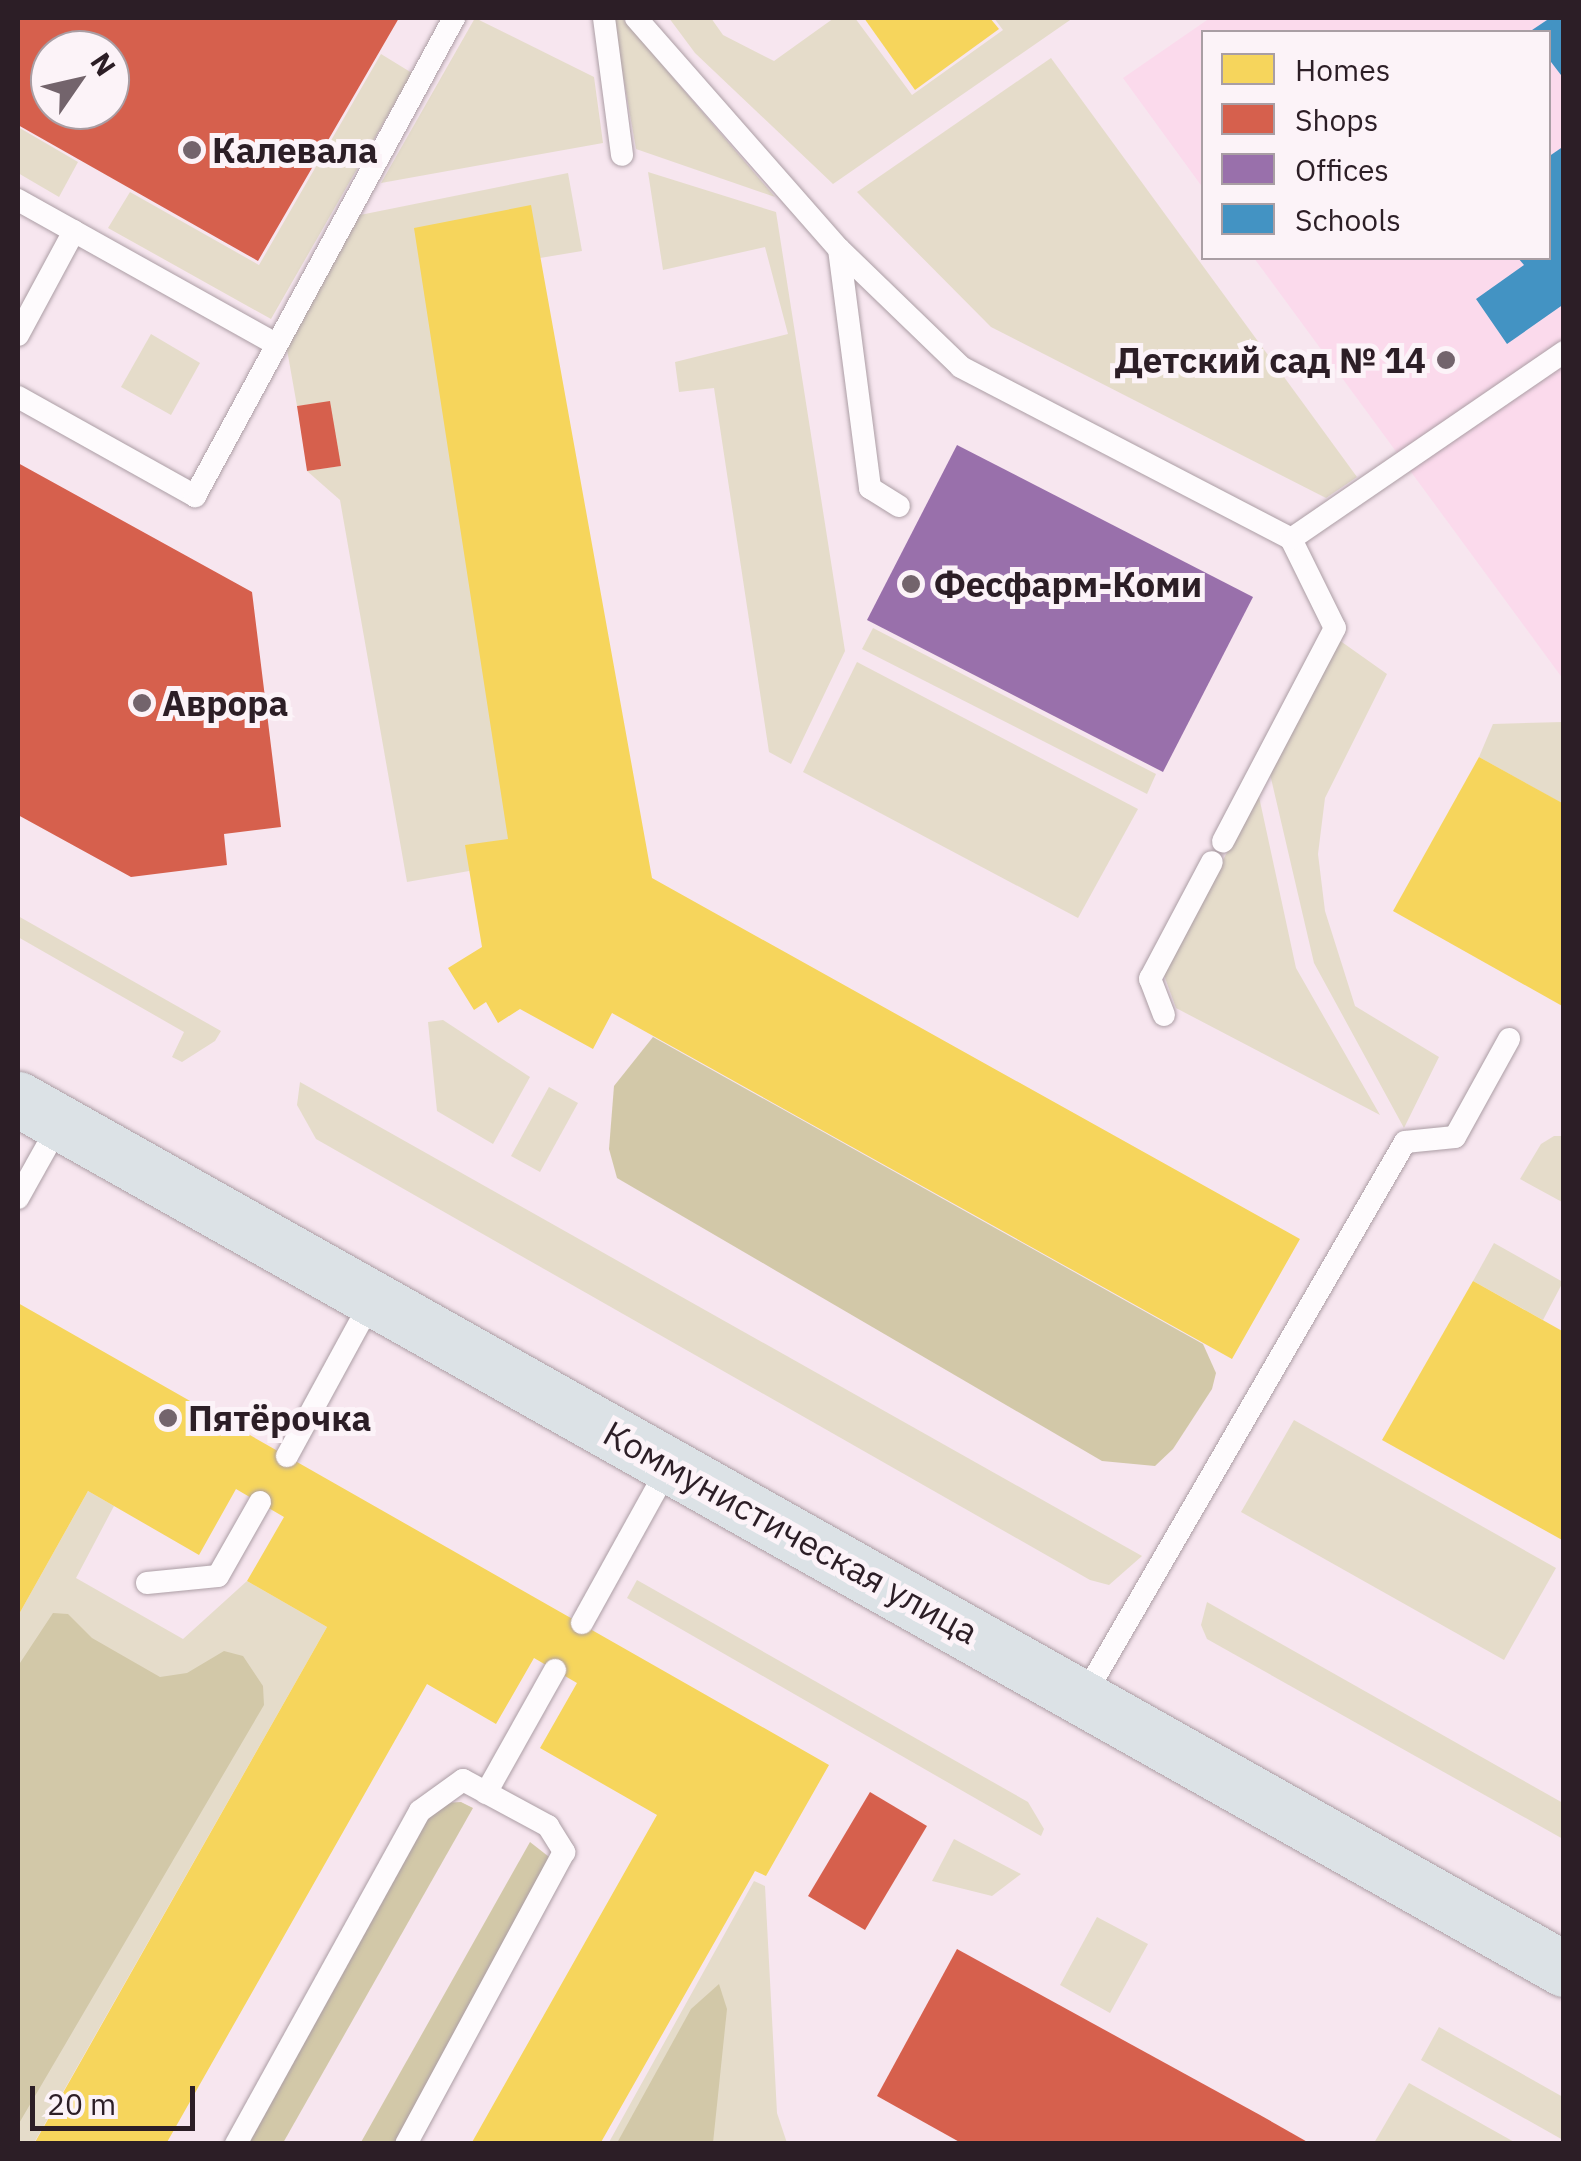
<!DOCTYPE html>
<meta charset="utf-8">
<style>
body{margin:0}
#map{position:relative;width:1581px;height:2161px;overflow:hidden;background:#f7e6ef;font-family:"IBM Plex Sans",sans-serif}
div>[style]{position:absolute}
.built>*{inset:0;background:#fbdaec}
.green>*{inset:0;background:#e5dcca}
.forest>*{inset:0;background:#d2c8a8}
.homes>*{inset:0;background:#f6d55c}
.shops>*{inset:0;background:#d6604d}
.offices>*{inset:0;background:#9970ab}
.schools>*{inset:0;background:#4393c3}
.roads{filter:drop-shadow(0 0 2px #ac9ea5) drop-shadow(0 0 2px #ac9ea5)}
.lane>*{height:22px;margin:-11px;padding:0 11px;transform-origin:11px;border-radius:11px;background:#fefbfd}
.primary>*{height:55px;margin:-27.5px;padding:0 27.5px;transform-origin:27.5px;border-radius:27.5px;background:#dce2e6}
.dots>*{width:28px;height:28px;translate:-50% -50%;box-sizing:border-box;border:5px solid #fcf3f8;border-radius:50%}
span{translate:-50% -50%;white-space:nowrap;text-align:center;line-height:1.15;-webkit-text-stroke:10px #fcf3f8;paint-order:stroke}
.poi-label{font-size:35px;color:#2c1e26;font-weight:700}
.left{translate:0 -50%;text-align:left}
.right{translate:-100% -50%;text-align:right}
.street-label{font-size:35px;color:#2c1e26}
.frame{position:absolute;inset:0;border:20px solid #2c1e26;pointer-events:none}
.legend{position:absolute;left:1201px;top:30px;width:350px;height:230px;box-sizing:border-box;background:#fcf3f8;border:2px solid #a99ea4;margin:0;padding:12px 18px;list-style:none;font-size:30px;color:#2c1e26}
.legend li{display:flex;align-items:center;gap:20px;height:50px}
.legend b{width:50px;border:2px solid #a99ea4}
.north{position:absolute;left:30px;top:30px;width:100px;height:100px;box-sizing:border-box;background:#fcf3f8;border:2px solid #a99ea4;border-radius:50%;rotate:56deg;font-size:28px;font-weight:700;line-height:40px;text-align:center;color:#2c1e26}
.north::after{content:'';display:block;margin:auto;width:35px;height:45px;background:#73646c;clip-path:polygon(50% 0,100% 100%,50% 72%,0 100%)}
.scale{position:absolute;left:30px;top:2086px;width:165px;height:45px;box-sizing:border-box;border:5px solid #2c1e26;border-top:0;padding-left:12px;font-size:30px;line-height:35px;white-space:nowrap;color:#2c1e26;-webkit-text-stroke:8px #fcf3f8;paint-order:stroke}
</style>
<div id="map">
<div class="built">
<i style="clip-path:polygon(1210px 18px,1563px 18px,1563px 679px,1254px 258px,1548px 258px,1548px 32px,1204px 32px,1203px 188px,1123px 78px)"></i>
</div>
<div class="green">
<i style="clip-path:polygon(475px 18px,594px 77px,603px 143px,381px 183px)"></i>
<i style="clip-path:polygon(613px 18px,622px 18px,775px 197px,636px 149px)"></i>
<i style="clip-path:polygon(669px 18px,711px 18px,723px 35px,774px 61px,834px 18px,855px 18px,912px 95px,1003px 30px,994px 18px,1073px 18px,833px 184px,695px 53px)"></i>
<i style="clip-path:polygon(381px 54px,412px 73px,271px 319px,108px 228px,130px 192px,259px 265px)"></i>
<i style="clip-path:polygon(1051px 58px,1357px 477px,1326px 498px,991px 327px,857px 192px)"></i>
<i style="clip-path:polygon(18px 127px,78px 162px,59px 197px,18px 173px)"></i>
<i style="clip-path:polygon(648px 172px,776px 212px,845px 651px,791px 764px,769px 752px,714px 388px,679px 392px,675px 362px,788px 334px,765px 247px,663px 270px)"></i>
<i style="clip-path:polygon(568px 173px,582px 251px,540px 258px,508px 839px,469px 871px,407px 882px,340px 500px,307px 471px,340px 466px,330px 402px,297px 406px,286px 344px,360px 215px)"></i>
<i style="clip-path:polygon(151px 334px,200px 363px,171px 415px,121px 387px)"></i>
<i style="clip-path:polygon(873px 628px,1156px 774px,1147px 794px,862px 649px)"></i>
<i style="clip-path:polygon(1339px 640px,1387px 674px,1325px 798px,1318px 854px,1325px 911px,1355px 1006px,1439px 1057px,1404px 1128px,1314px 963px,1270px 774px)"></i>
<i style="clip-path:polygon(857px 662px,1138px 809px,1078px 918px,803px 772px)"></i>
<i style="clip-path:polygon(1563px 722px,1563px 804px,1479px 757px,1493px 724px)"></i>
<i style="clip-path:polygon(1258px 792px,1296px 968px,1380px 1115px,1176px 1008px,1164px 975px)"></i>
<i style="clip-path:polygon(18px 916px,221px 1031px,215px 1041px,182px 1062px,172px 1057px,184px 1032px,18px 937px)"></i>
<i style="clip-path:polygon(443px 1020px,530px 1077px,493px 1144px,437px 1111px,428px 1022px)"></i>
<i style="clip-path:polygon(300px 1082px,1142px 1556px,1109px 1585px,1090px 1580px,316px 1139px,297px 1105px)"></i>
<i style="clip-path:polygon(549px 1087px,578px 1103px,540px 1172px,511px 1156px)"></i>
<i style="clip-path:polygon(1554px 1136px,1563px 1136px,1562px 1202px,1520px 1179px,1541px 1144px)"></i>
<i style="clip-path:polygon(1494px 1243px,1563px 1282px,1543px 1320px,1473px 1281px)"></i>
<i style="clip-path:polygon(1294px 1420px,1556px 1568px,1504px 1660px,1241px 1512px)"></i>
<i style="clip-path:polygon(88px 1491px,114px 1506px,76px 1578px,183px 1639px,247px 1581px,327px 1627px,34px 2143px,18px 2144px,18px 1616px)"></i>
<i style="clip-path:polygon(637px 1580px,1028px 1802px,1044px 1829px,1041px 1836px,627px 1598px)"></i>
<i style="clip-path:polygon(1207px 1602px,1563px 1803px,1563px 1839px,1207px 1639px,1201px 1625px)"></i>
<i style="clip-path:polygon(954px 1839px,1021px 1874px,992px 1896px,932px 1881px)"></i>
<i style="clip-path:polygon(754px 1881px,765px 1886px,777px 2113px,787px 2143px,608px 2144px)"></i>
<i style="clip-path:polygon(1097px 1917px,1148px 1944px,1110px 2013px,1060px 1985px)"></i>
<i style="clip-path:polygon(1439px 2027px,1563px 2097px,1563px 2140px,1421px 2060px)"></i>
<i style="clip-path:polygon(1409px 2083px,1516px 2143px,1374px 2143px)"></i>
</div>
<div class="forest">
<i style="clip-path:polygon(653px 1037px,1203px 1344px,1216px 1373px,1212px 1389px,1173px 1449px,1155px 1466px,1102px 1461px,617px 1178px,609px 1149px,614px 1086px)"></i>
<i style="clip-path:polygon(53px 1613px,68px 1614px,92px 1638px,160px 1677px,187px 1673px,224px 1651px,243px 1656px,263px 1686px,264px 1705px,18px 2125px,18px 1666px)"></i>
<i style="clip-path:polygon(461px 1802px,473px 1808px,283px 2143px,247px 2144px,427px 1818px,444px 1803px)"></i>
<i style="clip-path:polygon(530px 1842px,553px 1860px,396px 2143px,360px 2144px)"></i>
<i style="clip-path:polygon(719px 1984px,727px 2009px,713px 2143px,617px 2143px,691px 2009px)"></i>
</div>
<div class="homes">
<i style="clip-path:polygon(864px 18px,990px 18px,999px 29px,915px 90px)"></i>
<i style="clip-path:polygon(531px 205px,652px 878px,1300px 1239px,1232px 1359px,612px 1013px,593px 1049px,520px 1009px,498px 1023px,486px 1002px,474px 1010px,448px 968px,482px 947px,465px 845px,508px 839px,414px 228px)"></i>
<i style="clip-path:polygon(1479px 757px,1564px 804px,1564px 1007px,1393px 911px)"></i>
<i style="clip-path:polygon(1473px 1281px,1564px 1332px,1564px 1541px,1382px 1440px)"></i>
<i style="clip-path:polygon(18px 1303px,829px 1765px,766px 1876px,755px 1871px,600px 2144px,471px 2144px,657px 1815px,540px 1748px,577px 1683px,534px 1658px,496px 1724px,427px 1684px,166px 2144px,34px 2144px,327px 1627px,247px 1581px,284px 1517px,236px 1489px,199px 1555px,88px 1491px,18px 1616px)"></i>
</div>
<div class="shops">
<i style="clip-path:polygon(evenodd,18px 18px,399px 18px,258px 261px,18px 125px,18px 18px,50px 50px,110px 50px,110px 110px,50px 110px,50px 50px)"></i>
<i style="clip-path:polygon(330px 401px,341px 466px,307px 471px,297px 406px)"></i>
<i style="clip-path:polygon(18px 463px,252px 592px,281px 827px,224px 834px,227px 865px,131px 877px,18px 815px)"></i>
<i style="clip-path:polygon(870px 1792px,927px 1826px,865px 1930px,808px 1896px)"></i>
<i style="clip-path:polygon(957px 1949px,1260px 2115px,1311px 2144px,963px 2144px,877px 2096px)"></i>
</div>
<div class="offices">
<i style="clip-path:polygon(957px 445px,1253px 597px,1163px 772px,867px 620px)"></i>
</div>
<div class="schools">
<i style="clip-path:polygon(1550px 18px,1564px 18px,1564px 79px,1548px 58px,1548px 32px,1529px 32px)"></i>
<i style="clip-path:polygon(1564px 146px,1564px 304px,1507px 344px,1476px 299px,1524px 265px,1518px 258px,1548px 258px,1548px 157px)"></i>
</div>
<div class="roads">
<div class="lane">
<i style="left:604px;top:18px;width:138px;rotate:82.5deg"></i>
<i style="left:636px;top:18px;width:308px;rotate:48.7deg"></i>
<i style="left:839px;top:249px;width:170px;rotate:44deg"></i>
<i style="left:961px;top:367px;width:372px;rotate:27.5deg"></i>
<i style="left:1291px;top:539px;width:99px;rotate:63.7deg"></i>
<i style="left:1335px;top:628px;width:241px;rotate:117.7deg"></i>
<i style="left:18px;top:200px;width:295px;rotate:29.2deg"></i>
<i style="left:839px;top:249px;width:241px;rotate:82.6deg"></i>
<i style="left:870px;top:488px;width:34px;rotate:32deg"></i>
<i style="left:18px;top:335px;width:118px;rotate:-61.7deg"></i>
<i style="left:18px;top:397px;width:203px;rotate:29.2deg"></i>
<i style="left:195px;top:496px;width:544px;rotate:-61.55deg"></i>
<i style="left:1291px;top:539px;width:331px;rotate:-34.4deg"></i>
<i style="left:1164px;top:1015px;width:39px;rotate:-111deg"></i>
<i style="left:1150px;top:979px;width:132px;rotate:-62.1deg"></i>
<i style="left:18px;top:1198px;width:86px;rotate:-60.8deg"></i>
<i style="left:287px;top:1456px;width:180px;rotate:-61.4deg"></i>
<i style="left:147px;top:1583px;width:71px;rotate:-5.6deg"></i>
<i style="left:218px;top:1576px;width:85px;rotate:-60.4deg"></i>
<i style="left:582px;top:1623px;width:182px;rotate:-61deg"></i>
<i style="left:1084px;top:1696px;width:640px;rotate:-59.91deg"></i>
<i style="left:1405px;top:1142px;width:50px;rotate:-5.7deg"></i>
<i style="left:1455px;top:1137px;width:112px;rotate:-61.1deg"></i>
<i style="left:486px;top:1793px;width:141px;rotate:-60.7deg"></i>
<i style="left:236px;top:2144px;width:380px;rotate:-61.1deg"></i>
<i style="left:420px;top:1811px;width:53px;rotate:-35.8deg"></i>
<i style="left:463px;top:1780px;width:97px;rotate:28.4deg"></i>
<i style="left:548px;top:1826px;width:31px;rotate:58deg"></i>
<i style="left:564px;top:1852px;width:332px;rotate:118.4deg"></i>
</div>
<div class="primary">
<i style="left:18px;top:1099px;width:1774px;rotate:29.37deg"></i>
</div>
</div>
<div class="dots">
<i style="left:192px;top:150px;background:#73646c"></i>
<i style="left:1446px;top:360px;background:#73646c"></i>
<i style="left:911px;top:584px;background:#73646c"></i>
<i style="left:142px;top:703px;background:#73646c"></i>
<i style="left:168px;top:1418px;background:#73646c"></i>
</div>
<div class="poi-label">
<span class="left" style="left:212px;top:150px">Калевала</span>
<span class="right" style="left:1426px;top:360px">Детский сад № 14</span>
<span class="left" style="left:934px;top:584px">Фесфарм-Коми</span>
<span class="left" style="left:162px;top:703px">Аврора</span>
<span class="left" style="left:188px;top:1418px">Пятёрочка</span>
</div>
<div class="street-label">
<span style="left:791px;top:1532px;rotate:29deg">Коммунистическая улица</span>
</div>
<div class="frame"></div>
<ul class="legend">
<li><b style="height:28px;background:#f6d55c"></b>Homes</li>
<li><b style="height:28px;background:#d6604d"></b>Shops</li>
<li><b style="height:28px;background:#9970ab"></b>Offices</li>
<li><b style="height:28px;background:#4393c3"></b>Schools</li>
</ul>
<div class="north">N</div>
<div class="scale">20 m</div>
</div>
